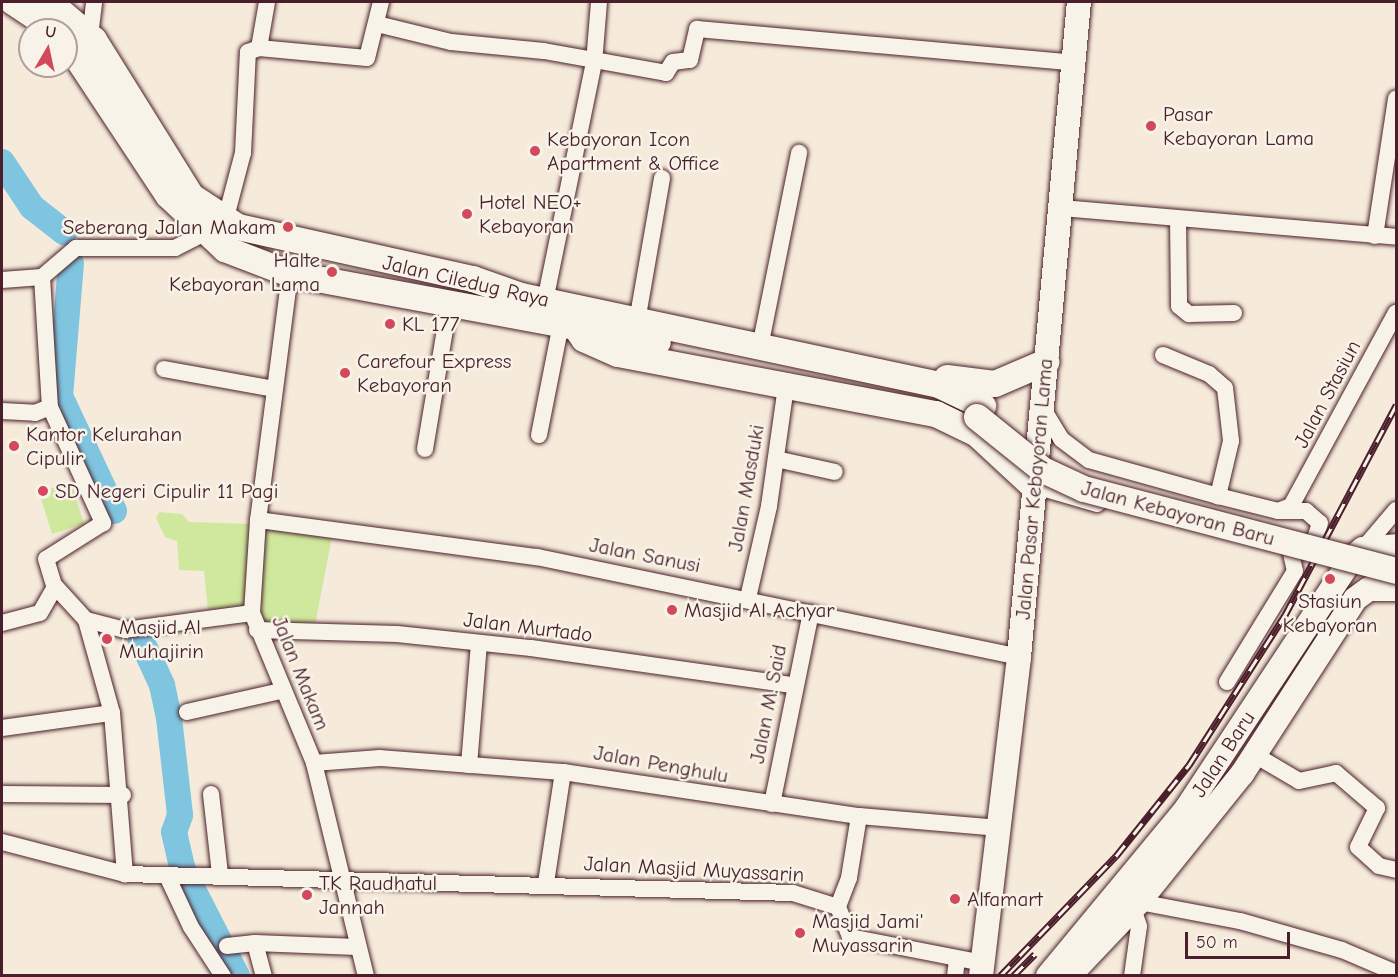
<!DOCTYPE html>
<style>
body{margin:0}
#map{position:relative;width:1398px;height:977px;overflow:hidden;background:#f6ebda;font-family:"Comic Neue",sans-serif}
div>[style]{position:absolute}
.green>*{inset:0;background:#cfe89d}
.river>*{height:26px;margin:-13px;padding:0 13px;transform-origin:13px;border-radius:13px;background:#7fc5e0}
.roads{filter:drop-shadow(0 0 2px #4a1f2b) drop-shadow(0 0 2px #4a1f2b)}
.street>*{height:16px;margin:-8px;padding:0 8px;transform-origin:8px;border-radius:8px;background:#f7f3e8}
.secondary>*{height:24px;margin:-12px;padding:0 12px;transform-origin:12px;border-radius:12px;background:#f7f3e8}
.primary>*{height:26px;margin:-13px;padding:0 13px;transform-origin:13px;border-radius:13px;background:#f7f3e8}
.rail>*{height:7px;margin-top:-3.5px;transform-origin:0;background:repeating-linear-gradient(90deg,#f7f3e8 0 14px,#4a1f2b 0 28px);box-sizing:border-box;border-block:2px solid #4a1f2b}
.bridges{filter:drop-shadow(0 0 2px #4a1f2b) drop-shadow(0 0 2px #4a1f2b)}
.primary-bridge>*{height:26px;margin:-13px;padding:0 13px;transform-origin:13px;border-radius:13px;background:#f7f3e8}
.dots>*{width:16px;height:16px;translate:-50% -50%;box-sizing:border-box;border:3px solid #f7f3e8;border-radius:50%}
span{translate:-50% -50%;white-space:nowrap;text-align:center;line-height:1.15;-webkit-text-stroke:5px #f7f3e8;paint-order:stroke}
.poi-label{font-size:21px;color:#4a1f2b}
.left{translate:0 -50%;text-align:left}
.right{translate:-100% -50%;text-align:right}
.street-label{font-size:21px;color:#4a1f2b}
.frame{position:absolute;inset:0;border:3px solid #4a1f2b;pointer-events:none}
.north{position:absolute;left:18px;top:18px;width:60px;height:60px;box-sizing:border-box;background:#f7f3e8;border:2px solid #b29e9c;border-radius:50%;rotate:9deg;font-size:16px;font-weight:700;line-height:24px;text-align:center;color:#4a1f2b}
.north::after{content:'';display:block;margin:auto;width:21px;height:27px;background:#d1495b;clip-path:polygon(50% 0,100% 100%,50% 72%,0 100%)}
.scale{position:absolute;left:1185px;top:932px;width:105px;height:27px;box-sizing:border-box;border:3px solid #4a1f2b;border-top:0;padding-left:8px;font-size:18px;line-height:21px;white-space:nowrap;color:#4a1f2b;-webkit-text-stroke:4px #f7f3e8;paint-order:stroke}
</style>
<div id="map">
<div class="green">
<i style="clip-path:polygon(71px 482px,84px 524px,52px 534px,39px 492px)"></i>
<i style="clip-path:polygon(159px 512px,182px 514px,189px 522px,252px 524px,246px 608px,208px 610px,204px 571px,179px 570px,177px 541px,165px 537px,156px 518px)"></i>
<i style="clip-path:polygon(264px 526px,332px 537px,315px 625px,263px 624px,258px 608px)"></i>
</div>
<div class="river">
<i style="left:2px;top:162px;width:54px;rotate:56.3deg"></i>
<i style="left:32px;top:207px;width:41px;rotate:38deg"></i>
<i style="left:71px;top:263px;width:133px;rotate:94.7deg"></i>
<i style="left:60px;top:396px;width:127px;rotate:64.8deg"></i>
<i style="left:138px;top:633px;width:57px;rotate:65.2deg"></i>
<i style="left:162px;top:685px;width:34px;rotate:78deg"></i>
<i style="left:169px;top:718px;width:98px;rotate:83.5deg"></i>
<i style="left:180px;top:815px;width:18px;rotate:109deg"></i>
<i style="left:174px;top:832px;width:37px;rotate:77deg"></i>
<i style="left:182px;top:868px;width:121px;rotate:63deg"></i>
</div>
<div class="roads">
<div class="street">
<i style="left:377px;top:24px;width:76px;rotate:13.7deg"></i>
<i style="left:451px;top:42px;width:93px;rotate:5.5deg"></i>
<i style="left:544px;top:51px;width:124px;rotate:10.2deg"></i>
<i style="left:666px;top:73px;width:13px;rotate:-58deg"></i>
<i style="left:673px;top:62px;width:17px;rotate:-7deg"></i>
<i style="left:690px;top:60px;width:32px;rotate:-77deg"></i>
<i style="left:697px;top:29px;width:381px;rotate:5.1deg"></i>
<i style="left:90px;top:36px;width:34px;rotate:-83deg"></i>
<i style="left:259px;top:48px;width:47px;rotate:-80.1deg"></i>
<i style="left:1061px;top:208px;width:336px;rotate:4.9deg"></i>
<i style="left:1178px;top:219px;width:87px;rotate:89.3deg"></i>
<i style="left:1179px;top:306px;width:13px;rotate:39deg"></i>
<i style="left:1189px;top:314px;width:45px;rotate:-1.3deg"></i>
<i style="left:225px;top:221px;width:70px;rotate:-75.2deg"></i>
<i style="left:243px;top:153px;width:101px;rotate:-87.2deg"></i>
<i style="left:248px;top:52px;width:12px;rotate:-20deg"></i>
<i style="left:259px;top:48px;width:108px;rotate:5.3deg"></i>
<i style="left:367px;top:58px;width:58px;rotate:-76deg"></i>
<i style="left:1375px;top:236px;width:139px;rotate:-81.3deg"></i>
<i style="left:290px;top:274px;width:248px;rotate:97.4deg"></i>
<i style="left:258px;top:520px;width:93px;rotate:93.7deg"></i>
<i style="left:252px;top:613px;width:162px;rotate:67.5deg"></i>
<i style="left:314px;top:763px;width:219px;rotate:76.3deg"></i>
<i style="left:42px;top:277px;width:130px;rotate:86.5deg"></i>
<i style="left:50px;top:407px;width:128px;rotate:65.4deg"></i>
<i style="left:103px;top:523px;width:67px;rotate:147.7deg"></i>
<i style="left:46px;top:559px;width:27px;rotate:73deg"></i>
<i style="left:54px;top:585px;width:47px;rotate:47.6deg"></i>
<i style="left:2px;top:280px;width:40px;rotate:-4.3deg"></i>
<i style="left:42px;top:277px;width:45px;rotate:-40.5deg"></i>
<i style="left:76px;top:248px;width:99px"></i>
<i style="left:175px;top:248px;width:33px;rotate:-27deg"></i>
<i style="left:545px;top:301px;width:243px;rotate:-78.4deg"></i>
<i style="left:594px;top:63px;width:61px;rotate:-85.3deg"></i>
<i style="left:639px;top:310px;width:134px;rotate:-80.1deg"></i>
<i style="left:762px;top:337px;width:188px;rotate:-78.6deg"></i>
<i style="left:1163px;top:355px;width:50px;rotate:22.4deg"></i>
<i style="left:1209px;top:374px;width:21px;rotate:41deg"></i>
<i style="left:1225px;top:388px;width:53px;rotate:83.5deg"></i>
<i style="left:1231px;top:441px;width:57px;rotate:103.3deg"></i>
<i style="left:1218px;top:496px;width:62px;rotate:14deg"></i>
<i style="left:1278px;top:511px;width:14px;rotate:-21deg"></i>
<i style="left:1291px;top:506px;width:220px;rotate:-61.5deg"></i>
<i style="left:164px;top:369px;width:112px;rotate:10.3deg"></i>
<i style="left:1042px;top:407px;width:37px;rotate:59deg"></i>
<i style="left:1061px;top:439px;width:35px;rotate:37deg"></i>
<i style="left:1089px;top:460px;width:134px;rotate:15.6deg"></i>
<i style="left:2px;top:411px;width:33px;rotate:3deg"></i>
<i style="left:35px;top:413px;width:16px;rotate:-22deg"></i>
<i style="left:539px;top:435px;width:113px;rotate:-78.8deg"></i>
<i style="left:425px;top:449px;width:151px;rotate:-80.5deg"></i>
<i style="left:776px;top:459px;width:60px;rotate:12.4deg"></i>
<i style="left:1032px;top:485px;width:68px;rotate:16.3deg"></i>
<i style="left:1280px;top:511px;width:26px"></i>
<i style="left:1306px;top:511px;width:18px;rotate:41deg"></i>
<i style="left:1320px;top:523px;width:22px;rotate:108deg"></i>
<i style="left:1313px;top:544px;width:13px;rotate:157deg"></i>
<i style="left:258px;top:520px;width:281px;rotate:7.6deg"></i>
<i style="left:537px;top:557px;width:492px;rotate:11.7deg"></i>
<i style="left:1363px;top:549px;width:51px;rotate:-49.8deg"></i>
<i style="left:748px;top:598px;width:94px;rotate:-77.1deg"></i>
<i style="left:769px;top:506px;width:121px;rotate:-81.9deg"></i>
<i style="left:252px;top:613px;width:128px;rotate:172.4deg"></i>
<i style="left:125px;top:630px;width:40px;rotate:-165.6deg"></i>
<i style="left:86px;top:620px;width:97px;rotate:74.4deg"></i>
<i style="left:112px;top:713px;width:162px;rotate:85.4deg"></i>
<i style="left:125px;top:874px;width:668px;rotate:1.63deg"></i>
<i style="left:793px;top:893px;width:47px;rotate:17.3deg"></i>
<i style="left:2px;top:623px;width:39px;rotate:-15deg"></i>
<i style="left:40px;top:613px;width:30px;rotate:-60deg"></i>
<i style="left:257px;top:630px;width:140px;rotate:1.6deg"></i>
<i style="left:397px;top:634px;width:135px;rotate:6deg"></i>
<i style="left:531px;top:648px;width:264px;rotate:8.1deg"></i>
<i style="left:1227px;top:682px;width:130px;rotate:-58.5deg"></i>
<i style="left:1295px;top:571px;width:17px;rotate:-103deg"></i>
<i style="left:187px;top:712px;width:96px;rotate:-12.6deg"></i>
<i style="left:2px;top:728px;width:111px;rotate:-7.8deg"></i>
<i style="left:1255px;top:755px;width:51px;rotate:30.6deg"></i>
<i style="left:1299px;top:781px;width:38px;rotate:-12deg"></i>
<i style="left:1336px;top:773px;width:54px;rotate:40.5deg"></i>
<i style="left:1377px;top:808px;width:43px;rotate:116deg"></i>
<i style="left:1358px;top:847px;width:28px;rotate:42deg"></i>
<i style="left:1379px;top:866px;width:17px;rotate:13deg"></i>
<i style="left:314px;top:763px;width:66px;rotate:-4.3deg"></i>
<i style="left:380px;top:758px;width:184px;rotate:4.4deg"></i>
<i style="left:563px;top:772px;width:299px;rotate:8.5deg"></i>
<i style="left:859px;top:816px;width:141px;rotate:4.9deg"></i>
<i style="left:469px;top:765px;width:121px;rotate:-85.3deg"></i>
<i style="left:2px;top:794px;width:121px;rotate:0.5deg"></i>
<i style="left:211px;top:794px;width:81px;rotate:83.6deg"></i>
<i style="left:772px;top:804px;width:195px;rotate:-78.5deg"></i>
<i style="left:859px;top:816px;width:63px;rotate:99.2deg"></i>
<i style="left:849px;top:878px;width:31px;rotate:111deg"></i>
<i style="left:838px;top:907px;width:32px;rotate:68deg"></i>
<i style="left:850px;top:937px;width:136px;rotate:11.1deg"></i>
<i style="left:2px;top:842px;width:127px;rotate:14.6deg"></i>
<i style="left:168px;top:878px;width:54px;rotate:64.9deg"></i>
<i style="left:191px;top:927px;width:59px;rotate:56.9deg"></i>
<i style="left:546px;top:883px;width:112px;rotate:-81.3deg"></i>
<i style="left:1139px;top:902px;width:103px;rotate:10.7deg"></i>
<i style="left:1240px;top:921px;width:106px;rotate:15.9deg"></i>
<i style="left:1342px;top:950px;width:59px;rotate:23.1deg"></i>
<i style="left:255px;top:943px;width:102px;rotate:2.2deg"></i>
<i style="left:255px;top:943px;width:34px;rotate:75deg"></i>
<i style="left:227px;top:946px;width:28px;rotate:-6deg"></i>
<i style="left:955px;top:976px;width:16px;rotate:-83deg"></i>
<i style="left:1132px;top:976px;width:50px;rotate:-82deg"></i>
<i style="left:1139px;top:926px;width:18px;rotate:-109deg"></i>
</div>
<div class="secondary">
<i style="left:981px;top:976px;width:321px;rotate:-83.2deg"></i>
<i style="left:1019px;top:657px;width:658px;rotate:-84.77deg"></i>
<i style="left:1048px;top:976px;width:217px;rotate:-50.4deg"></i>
<i style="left:1186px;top:809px;width:302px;rotate:-56.5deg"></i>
<i style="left:1353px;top:557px;width:13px;rotate:-39deg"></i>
<i style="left:1363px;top:549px;width:33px;rotate:-5deg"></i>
<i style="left:1069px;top:976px;width:102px;rotate:-46.6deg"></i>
<i style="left:1139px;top:902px;width:164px;rotate:-51.2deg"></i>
<i style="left:1242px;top:774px;width:208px;rotate:-57.1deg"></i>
<i style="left:1355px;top:599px;width:17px;rotate:-36deg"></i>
<i style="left:1369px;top:589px;width:27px"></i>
</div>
<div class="primary">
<i style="left:13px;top:2px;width:50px;rotate:33.7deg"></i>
<i style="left:49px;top:2px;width:59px;rotate:40.2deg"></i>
<i style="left:94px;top:40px;width:184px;rotate:58.1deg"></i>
<i style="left:191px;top:196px;width:56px;rotate:33.4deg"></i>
<i style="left:238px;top:227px;width:241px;rotate:12.5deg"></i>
<i style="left:473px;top:279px;width:51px;rotate:19.5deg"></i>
<i style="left:521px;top:296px;width:427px;rotate:12deg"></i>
<i style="left:939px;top:385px;width:49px;rotate:25.5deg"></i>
<i style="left:66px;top:41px;width:185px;rotate:56.5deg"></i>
<i style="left:168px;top:195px;width:79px;rotate:43.5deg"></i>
<i style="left:225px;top:249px;width:70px;rotate:21deg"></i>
<i style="left:290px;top:274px;width:374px;rotate:10.5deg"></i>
<i style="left:577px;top:329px;width:12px;rotate:55deg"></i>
<i style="left:584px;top:339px;width:37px;rotate:24deg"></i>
<i style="left:618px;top:354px;width:324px;rotate:10.7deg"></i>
<i style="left:936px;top:414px;width:46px;rotate:26deg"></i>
<i style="left:977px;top:434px;width:75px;rotate:42.8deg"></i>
<i style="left:947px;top:378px;width:48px;rotate:7.1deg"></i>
<i style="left:995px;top:384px;width:56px;rotate:-23.3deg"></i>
</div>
</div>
<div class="rail">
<i style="left:1000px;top:976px;width:167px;rotate:-46deg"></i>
<i style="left:1116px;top:856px;width:117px;rotate:-51.3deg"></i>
<i style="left:1189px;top:765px;width:178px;rotate:-57.4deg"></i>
<i style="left:1285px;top:615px;width:238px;rotate:-62.1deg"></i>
<i style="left:1013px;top:976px;width:31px;rotate:-45deg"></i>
</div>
<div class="bridges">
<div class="primary-bridge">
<i style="left:977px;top:417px;width:85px;rotate:38.8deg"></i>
<i style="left:1043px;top:470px;width:45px;rotate:24.9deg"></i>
<i style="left:1084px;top:489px;width:323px;rotate:14.7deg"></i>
</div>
</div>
<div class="dots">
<i style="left:1151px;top:126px;background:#d1495b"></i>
<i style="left:535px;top:151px;background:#d1495b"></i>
<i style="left:467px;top:214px;background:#d1495b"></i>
<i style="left:288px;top:227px;background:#d1495b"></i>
<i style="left:332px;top:272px;background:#d1495b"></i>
<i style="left:390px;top:324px;background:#d1495b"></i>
<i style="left:345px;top:373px;background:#d1495b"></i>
<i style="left:14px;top:446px;background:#d1495b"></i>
<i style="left:43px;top:491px;background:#d1495b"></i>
<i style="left:1330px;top:579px;background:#d1495b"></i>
<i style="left:672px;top:610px;background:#d1495b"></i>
<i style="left:107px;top:639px;background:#d1495b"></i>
<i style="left:307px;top:895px;background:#d1495b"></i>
<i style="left:955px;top:899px;background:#d1495b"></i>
<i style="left:800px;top:933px;background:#d1495b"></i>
</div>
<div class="poi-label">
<span class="left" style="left:1163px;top:126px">Pasar<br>Kebayoran Lama</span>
<span class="left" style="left:547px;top:151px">Kebayoran Icon<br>Apartment &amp; Office</span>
<span class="left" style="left:479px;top:214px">Hotel NEO+<br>Kebayoran</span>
<span class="right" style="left:276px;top:227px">Seberang Jalan Makam</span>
<span class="right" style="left:320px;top:272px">Halte<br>Kebayoran Lama</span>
<span class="left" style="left:402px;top:324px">KL 177</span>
<span class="left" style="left:357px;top:373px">Carefour Express<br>Kebayoran</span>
<span class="left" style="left:26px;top:446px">Kantor Kelurahan<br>Cipulir</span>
<span class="left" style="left:55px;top:491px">SD Negeri Cipulir 11 Pagi</span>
<span style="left:1330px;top:613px">Stasiun<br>Kebayoran</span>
<span class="left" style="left:684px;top:610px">Masjid Al Achyar</span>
<span class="left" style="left:119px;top:639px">Masjid Al<br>Muhajirin</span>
<span class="left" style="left:319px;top:895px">TK Raudhatul<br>Jannah</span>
<span class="left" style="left:967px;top:899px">Alfamart</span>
<span class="left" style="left:812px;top:933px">Masjid Jami'<br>Muyassarin</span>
</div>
<div class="street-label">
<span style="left:466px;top:281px;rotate:13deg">Jalan Ciledug Raya</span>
<span style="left:1327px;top:394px;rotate:-62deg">Jalan Stasiun</span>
<span style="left:746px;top:488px;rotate:-80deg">Jalan Masduki</span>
<span style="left:1034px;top:489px;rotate:-85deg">Jalan Pasar Kebayoran Lama</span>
<span style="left:1178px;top:513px;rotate:15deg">Jalan Kebayoran Baru</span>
<span style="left:645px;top:555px;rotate:11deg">Jalan Sanusi</span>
<span style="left:528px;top:627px;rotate:7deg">Jalan Murtado</span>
<span style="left:301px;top:673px;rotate:68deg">Jalan Makam</span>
<span style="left:768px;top:704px;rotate:-79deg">Jalan M. Said</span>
<span style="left:1223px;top:754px;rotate:-57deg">Jalan Baru</span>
<span style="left:661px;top:764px;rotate:10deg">Jalan Penghulu</span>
<span style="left:694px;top:869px;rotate:3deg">Jalan Masjid Muyassarin</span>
</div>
<div class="frame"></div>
<div class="north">U</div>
<div class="scale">50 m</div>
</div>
